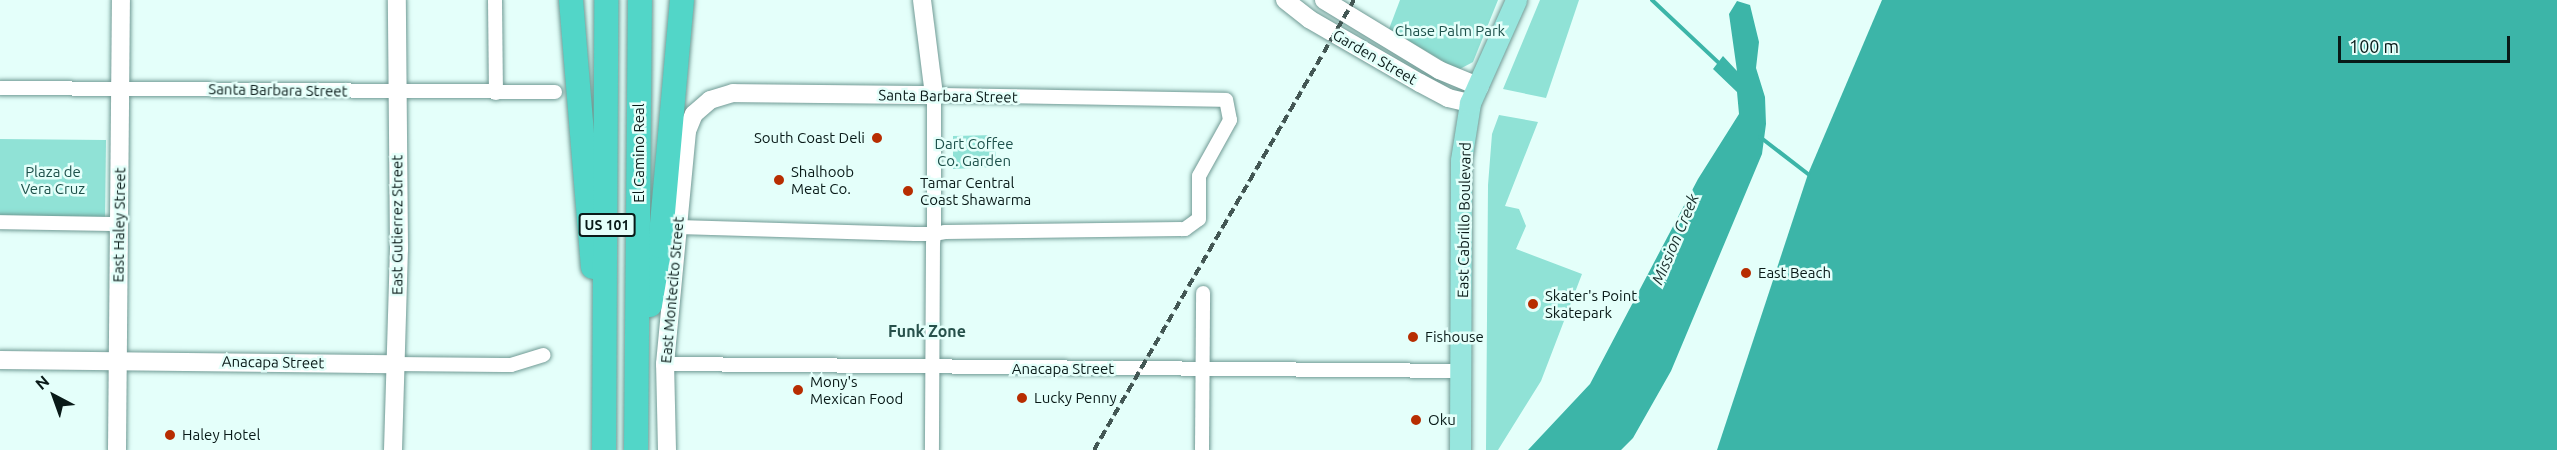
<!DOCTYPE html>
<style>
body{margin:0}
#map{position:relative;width:2557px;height:450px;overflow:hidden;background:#e4fffa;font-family:Ubuntu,sans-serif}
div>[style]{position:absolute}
.green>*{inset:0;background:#90e2d6}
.water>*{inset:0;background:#3cb5a8}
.stream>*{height:4px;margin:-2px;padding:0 2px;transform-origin:2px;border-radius:2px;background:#3cb5a8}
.roads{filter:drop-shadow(0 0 2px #709a94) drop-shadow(0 0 2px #709a94)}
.street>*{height:14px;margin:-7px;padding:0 7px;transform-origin:7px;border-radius:7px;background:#fff}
.secondary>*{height:18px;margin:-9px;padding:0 9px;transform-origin:9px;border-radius:9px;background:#fff}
.primary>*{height:21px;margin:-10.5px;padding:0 10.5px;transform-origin:10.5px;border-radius:10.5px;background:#97e6de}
.highway>*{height:24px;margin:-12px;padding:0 12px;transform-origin:12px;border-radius:12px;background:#52d6c8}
.rail>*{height:4px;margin-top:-2px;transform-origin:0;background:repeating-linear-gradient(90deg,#435754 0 9px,transparent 0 13.5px)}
.dots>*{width:16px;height:16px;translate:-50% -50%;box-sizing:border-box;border:3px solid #e4fffa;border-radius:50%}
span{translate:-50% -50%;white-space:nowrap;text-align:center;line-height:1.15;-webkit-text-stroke:5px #e4fffa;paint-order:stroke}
.shield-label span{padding:2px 4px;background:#e4fffa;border:2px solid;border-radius:4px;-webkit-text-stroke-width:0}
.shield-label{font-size:14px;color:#091a18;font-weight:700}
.park-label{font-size:15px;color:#1e514b}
.street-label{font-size:15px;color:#091a18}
.poi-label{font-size:15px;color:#091a18}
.right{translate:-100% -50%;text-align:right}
.left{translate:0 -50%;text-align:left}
.water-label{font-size:16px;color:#1a2f2c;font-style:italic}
.neighbourhood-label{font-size:16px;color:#27514b;font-weight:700}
.north{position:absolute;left:24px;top:366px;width:60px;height:60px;-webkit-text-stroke:4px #e4fffa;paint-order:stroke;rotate:319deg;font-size:16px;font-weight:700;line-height:24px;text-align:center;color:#091a18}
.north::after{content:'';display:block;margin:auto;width:21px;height:27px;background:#091a18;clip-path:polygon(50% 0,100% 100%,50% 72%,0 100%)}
.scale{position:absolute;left:2338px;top:36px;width:172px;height:27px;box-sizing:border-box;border:3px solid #091a18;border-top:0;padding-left:8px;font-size:18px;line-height:21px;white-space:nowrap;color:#091a18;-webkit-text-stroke:4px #e4fffa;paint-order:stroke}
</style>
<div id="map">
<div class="green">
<i style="clip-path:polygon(1400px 0,1498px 0,1473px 62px,1458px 70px,1389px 29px)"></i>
<i style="clip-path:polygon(1540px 0,1579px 0,1546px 98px,1503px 89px)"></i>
<i style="clip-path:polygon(1499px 115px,1538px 122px,1505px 206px,1519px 209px,1526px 226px,1516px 249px,1582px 274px,1541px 381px,1498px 450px,1486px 450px,1488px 185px,1492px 134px)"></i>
<i style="clip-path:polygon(995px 135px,996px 167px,953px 169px,953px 136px)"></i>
<i style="clip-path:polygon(0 139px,106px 140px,105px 220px,0 218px)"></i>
</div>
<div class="water">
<i style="clip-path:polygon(1882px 0,2557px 0,2557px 450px,1717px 450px,1808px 174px)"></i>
<i style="clip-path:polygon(1737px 1px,1750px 5px,1759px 42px,1756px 68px,1765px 97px,1766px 124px,1762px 154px,1671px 371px,1633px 438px,1621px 450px,1528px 450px,1590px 384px,1698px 179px,1739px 114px,1737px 92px,1713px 69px,1723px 56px,1737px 71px,1729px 14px)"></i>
</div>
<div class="stream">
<i style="left:1652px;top:0;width:95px;rotate:43.3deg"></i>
<i style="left:1760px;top:137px;width:61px;rotate:37.6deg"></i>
</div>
<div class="roads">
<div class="street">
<i style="left:495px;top:0;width:93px;rotate:89.4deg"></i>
<i style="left:0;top:88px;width:555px;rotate:0.41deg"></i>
<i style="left:0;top:222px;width:119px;rotate:1deg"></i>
<i style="left:678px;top:227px;width:237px;rotate:1.7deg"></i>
<i style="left:915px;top:234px;width:19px"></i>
<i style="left:934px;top:234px;width:11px;rotate:-10deg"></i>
<i style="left:945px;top:232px;width:240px;rotate:-0.7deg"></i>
<i style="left:1185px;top:229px;width:17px;rotate:-36deg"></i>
<i style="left:1199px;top:219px;width:43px;rotate:-90deg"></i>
<i style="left:1199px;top:176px;width:64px;rotate:-61deg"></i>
<i style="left:1230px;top:120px;width:20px;rotate:-101deg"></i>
<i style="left:1226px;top:100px;width:292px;rotate:-179deg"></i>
<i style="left:934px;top:95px;width:139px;rotate:90deg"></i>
<i style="left:934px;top:234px;width:10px;rotate:96deg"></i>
<i style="left:933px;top:244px;width:206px;rotate:90.3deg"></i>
<i style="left:394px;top:364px;width:117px;rotate:0.5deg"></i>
<i style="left:511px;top:365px;width:34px;rotate:-17deg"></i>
<i style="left:665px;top:364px;width:797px;rotate:0.5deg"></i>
<i style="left:1202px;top:450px;width:157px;rotate:-89.6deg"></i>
</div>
<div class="secondary">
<i style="left:1285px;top:0;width:31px;rotate:38deg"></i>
<i style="left:1309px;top:19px;width:128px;rotate:30deg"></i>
<i style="left:1420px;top:83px;width:32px;rotate:28deg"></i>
<i style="left:1448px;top:98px;width:23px;rotate:13deg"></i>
<i style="left:1324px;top:0;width:135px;rotate:31.3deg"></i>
<i style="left:1439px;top:70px;width:44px;rotate:22.5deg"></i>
<i style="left:0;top:360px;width:394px;rotate:0.6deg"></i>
<i style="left:117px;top:450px;width:450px;rotate:-89.5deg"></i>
<i style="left:393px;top:450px;width:201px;rotate:-88.3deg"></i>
<i style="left:399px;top:249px;width:249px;rotate:-90.5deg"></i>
<i style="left:667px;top:450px;width:86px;rotate:-91.3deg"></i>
<i style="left:665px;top:364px;width:234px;rotate:-84.6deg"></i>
<i style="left:687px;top:131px;width:18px;rotate:-68deg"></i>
<i style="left:694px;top:114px;width:21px;rotate:-41deg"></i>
<i style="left:710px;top:100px;width:24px;rotate:-17deg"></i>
<i style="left:733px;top:93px;width:201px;rotate:0.6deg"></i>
<i style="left:934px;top:95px;width:96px;rotate:-97.2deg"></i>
</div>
<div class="primary">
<i style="left:1460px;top:450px;width:290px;rotate:-89.8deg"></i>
<i style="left:1461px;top:160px;width:58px;rotate:-81deg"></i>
<i style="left:1470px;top:103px;width:113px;rotate:-65.9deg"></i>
</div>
<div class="highway">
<i style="left:571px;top:0;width:268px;rotate:85.3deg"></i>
<i style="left:650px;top:305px;width:60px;rotate:-80.4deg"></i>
<i style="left:660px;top:246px;width:247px;rotate:-84.9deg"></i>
<i style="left:604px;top:450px;width:450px;rotate:-89.7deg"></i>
<i style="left:636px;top:450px;width:450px;rotate:-89.5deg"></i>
</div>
</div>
<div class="rail">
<i style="left:1094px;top:450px;width:520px;rotate:-59.98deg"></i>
</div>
<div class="dots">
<i style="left:877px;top:138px;background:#b72d01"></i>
<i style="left:779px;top:180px;background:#b72d01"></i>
<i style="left:908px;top:191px;background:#b72d01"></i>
<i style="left:1746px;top:273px;background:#b72d01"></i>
<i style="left:1533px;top:304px;background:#b72d01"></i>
<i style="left:1413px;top:337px;background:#b72d01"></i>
<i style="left:798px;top:390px;background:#b72d01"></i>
<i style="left:1022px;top:398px;background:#b72d01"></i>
<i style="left:1416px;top:420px;background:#b72d01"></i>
<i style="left:170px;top:435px;background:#b72d01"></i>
</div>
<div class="shield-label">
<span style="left:607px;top:225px">US 101</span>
</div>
<div class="park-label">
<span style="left:1450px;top:31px">Chase Palm Park</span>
<span style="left:974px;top:152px">Dart Coffee<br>Co. Garden</span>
<span style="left:53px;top:180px">Plaza de<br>Vera Cruz</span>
</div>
<div class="street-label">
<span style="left:1375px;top:57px;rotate:30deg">Garden Street</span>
<span style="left:278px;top:90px;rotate:1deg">Santa Barbara Street</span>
<span style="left:948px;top:96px;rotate:1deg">Santa Barbara Street</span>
<span style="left:639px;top:153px;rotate:-90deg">El Camino Real</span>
<span style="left:1464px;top:220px;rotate:-89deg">East Cabrillo Boulevard</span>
<span style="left:119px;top:225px;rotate:-89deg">East Haley Street</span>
<span style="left:397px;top:225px;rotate:-90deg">East Gutierrez Street</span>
<span style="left:672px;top:290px;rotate:-85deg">East Montecito Street</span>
<span style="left:273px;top:362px;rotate:1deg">Anacapa Street</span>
<span style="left:1063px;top:369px">Anacapa Street</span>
</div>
<div class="poi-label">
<span class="right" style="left:865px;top:138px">South Coast Deli</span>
<span class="left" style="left:791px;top:180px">Shalhoob<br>Meat Co.</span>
<span class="left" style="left:920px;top:191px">Tamar Central<br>Coast Shawarma</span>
<span class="left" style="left:1758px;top:273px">East Beach</span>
<span class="left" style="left:1545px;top:304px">Skater's Point<br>Skatepark</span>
<span class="left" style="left:1425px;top:337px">Fishouse</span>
<span class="left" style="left:810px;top:390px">Mony's<br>Mexican Food</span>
<span class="left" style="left:1034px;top:398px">Lucky Penny</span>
<span class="left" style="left:1428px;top:420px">Oku</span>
<span class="left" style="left:182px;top:435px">Haley Hotel</span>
</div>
<div class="water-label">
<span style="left:1675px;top:239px;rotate:-67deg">Mission Creek</span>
</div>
<div class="neighbourhood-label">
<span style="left:927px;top:331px">Funk Zone</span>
</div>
<div class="north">N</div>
<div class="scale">100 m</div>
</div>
